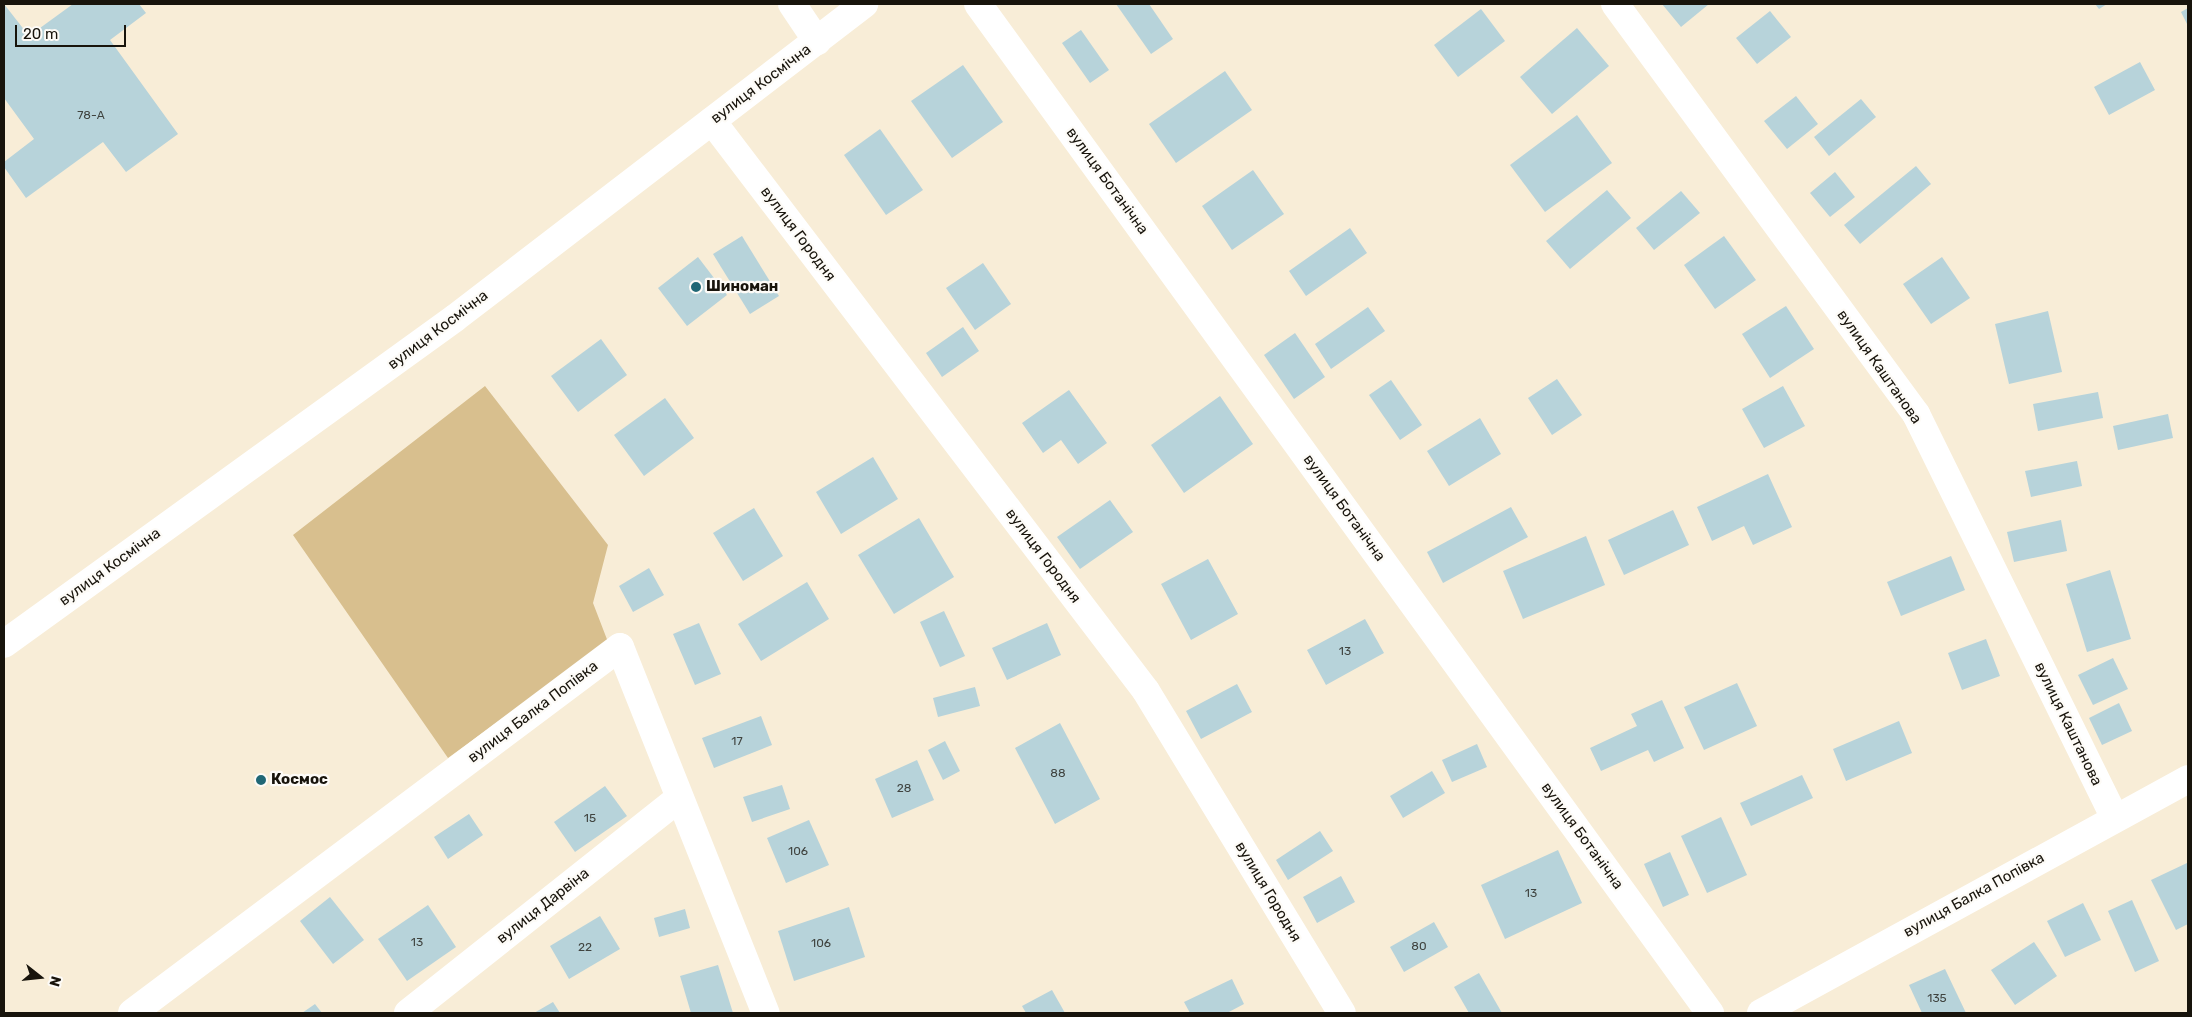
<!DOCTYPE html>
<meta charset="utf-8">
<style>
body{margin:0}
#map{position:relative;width:2192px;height:1017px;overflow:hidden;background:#f8edd7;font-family:Rubik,sans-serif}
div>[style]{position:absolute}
.green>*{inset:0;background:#d8bf8e}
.building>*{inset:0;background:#b7d3da}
.street>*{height:28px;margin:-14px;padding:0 14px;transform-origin:14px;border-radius:14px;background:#fff}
.primary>*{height:28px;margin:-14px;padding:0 14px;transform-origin:14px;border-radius:14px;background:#fff}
.dots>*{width:14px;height:14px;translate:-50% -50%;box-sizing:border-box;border:2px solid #fdfbf7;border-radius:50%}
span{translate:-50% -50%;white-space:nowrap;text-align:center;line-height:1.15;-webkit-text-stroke:4.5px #fdfbf7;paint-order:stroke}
.number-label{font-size:12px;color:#404440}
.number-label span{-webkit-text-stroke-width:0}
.street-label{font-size:15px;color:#18140c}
.poi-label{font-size:15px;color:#18140c;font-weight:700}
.left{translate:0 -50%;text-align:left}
.frame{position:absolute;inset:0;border:5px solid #18140c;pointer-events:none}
.north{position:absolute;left:15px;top:952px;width:50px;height:50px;-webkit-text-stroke:4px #fdfbf7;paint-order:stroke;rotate:106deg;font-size:14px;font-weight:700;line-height:20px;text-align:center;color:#18140c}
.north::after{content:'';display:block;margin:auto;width:18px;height:22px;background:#18140c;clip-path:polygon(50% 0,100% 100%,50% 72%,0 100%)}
.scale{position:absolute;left:15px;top:25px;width:111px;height:22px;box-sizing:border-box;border:2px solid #18140c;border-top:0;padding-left:6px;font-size:15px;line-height:18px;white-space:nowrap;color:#18140c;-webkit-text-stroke:4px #fdfbf7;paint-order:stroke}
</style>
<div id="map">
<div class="green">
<i style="clip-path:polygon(485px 386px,608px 545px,593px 603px,608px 642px,448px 758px,293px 535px)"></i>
</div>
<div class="building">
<i style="clip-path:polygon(4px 4px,29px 36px,73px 4px,139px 4px,146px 13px,110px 40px,178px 134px,126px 172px,103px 142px,26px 198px,4px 167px,4px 162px,34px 139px,4px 98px)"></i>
<i style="clip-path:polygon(1116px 4px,1149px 4px,1173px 39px,1151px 54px)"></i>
<i style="clip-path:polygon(1662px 4px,1709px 4px,1681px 27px)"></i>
<i style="clip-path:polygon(2095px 4px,2107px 4px,2099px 9px)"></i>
<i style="clip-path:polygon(2188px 8px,2188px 26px,2181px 12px)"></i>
<i style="clip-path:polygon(1481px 9px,1505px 41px,1458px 77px,1434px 45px)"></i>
<i style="clip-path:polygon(1770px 11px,1791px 37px,1757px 64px,1736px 38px)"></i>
<i style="clip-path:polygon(1577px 28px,1609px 66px,1552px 114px,1520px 77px)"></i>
<i style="clip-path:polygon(1081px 30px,1109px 70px,1090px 83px,1062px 43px)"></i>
<i style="clip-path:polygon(2140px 62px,2155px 90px,2109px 115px,2094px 87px)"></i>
<i style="clip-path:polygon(963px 65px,1003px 122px,952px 158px,911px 101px)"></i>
<i style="clip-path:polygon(1225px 71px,1252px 110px,1176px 163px,1149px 124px)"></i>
<i style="clip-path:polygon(1796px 96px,1818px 124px,1787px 149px,1764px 121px)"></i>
<i style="clip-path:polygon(1861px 99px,1876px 117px,1829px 156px,1814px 137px)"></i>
<i style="clip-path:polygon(1577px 115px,1612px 163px,1545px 212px,1510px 165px)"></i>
<i style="clip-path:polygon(880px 129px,923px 190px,886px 215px,844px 155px)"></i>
<i style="clip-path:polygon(1916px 166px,1931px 184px,1860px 244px,1844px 225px)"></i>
<i style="clip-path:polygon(1253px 170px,1284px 214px,1232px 250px,1202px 206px)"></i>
<i style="clip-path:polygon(1835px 172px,1855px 197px,1830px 217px,1810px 193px)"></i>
<i style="clip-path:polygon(1607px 190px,1631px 218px,1570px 269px,1546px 241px)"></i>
<i style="clip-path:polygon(1681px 191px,1700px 213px,1654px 250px,1636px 228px)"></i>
<i style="clip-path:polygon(1350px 228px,1367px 253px,1306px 296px,1289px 271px)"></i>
<i style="clip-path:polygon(742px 236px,779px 296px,750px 314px,713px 254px)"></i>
<i style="clip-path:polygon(1724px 236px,1756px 280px,1715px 309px,1684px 265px)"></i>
<i style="clip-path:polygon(698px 257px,727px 295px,687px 326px,658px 288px)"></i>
<i style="clip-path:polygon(1942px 257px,1970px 298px,1931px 324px,1903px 284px)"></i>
<i style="clip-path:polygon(983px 263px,1011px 304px,975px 330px,946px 288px)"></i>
<i style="clip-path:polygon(1786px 306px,1814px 349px,1770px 378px,1742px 334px)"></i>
<i style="clip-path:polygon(1368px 307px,1385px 331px,1331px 369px,1315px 344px)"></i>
<i style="clip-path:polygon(2048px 311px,2062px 372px,2009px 384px,1995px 324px)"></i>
<i style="clip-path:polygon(963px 327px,979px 351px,942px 377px,926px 353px)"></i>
<i style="clip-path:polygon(1295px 333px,1325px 377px,1294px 399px,1264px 355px)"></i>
<i style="clip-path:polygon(601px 339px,627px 375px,578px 412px,551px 376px)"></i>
<i style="clip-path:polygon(1557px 379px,1582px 415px,1552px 435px,1528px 398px)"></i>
<i style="clip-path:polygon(1391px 380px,1422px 425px,1400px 440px,1369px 395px)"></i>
<i style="clip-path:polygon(1783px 386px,1805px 426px,1764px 448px,1742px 409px)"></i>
<i style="clip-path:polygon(1069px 390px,1107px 443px,1078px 464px,1061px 440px,1043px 453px,1022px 423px)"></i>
<i style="clip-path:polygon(2098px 392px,2103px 418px,2038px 431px,2033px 404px)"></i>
<i style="clip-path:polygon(1220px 396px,1253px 444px,1184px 493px,1151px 445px)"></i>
<i style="clip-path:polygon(665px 398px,694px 438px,644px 476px,614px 435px)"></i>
<i style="clip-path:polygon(2168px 414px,2173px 438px,2118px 450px,2113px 426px)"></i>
<i style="clip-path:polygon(1480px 418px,1501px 454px,1449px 486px,1427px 451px)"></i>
<i style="clip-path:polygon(873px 457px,898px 499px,841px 534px,816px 492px)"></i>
<i style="clip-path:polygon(2077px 461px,2082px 486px,2031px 497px,2025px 471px)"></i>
<i style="clip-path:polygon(1768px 474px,1792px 527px,1753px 545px,1744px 526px,1712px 541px,1697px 507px)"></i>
<i style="clip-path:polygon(1110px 500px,1133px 532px,1080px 569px,1057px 537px)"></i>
<i style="clip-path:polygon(1511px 507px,1528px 537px,1443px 583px,1427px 552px)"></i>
<i style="clip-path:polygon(754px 508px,783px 556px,743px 581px,713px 533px)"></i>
<i style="clip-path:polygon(1673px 510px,1689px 545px,1624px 575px,1608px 540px)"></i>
<i style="clip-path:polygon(919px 518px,954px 577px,894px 614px,858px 555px)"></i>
<i style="clip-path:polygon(2061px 520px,2067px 551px,2014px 562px,2007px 532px)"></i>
<i style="clip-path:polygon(1586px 536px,1605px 585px,1523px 619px,1503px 571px)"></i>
<i style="clip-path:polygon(1951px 556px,1965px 590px,1901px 616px,1887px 582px)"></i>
<i style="clip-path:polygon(1208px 559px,1238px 614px,1191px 640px,1161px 584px)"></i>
<i style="clip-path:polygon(649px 568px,664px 595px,633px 612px,619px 586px)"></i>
<i style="clip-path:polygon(2110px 570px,2131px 639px,2087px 652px,2066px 584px)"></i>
<i style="clip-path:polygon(807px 582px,829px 619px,761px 661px,738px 624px)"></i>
<i style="clip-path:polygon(944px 611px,965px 656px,940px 667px,920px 622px)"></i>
<i style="clip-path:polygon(1365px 619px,1384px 653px,1326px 685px,1307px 650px)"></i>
<i style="clip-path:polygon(699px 623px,721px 674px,695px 685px,673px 634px)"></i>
<i style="clip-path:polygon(1047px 623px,1061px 655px,1007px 680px,992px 648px)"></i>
<i style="clip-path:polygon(1986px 639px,2000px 676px,1962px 690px,1948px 653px)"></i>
<i style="clip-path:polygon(2113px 658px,2128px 689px,2093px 705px,2078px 675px)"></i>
<i style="clip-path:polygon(1737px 683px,1757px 726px,1704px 750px,1684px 707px)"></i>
<i style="clip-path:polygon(1237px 684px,1252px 712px,1201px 739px,1186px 711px)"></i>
<i style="clip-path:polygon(975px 687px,980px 706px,938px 717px,933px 698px)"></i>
<i style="clip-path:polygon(1662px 700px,1684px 748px,1654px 762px,1648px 750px,1601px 771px,1590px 748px,1637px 726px,1631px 714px)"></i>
<i style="clip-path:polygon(2119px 703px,2132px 731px,2102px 745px,2089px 718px)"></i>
<i style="clip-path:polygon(761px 716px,772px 745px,714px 768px,702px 738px)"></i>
<i style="clip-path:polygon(1899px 721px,1912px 753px,1846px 781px,1833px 749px)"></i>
<i style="clip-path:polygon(1060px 723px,1100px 799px,1055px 824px,1015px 748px)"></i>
<i style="clip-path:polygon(945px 741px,960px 771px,943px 780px,928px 750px)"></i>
<i style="clip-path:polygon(1477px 744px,1487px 767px,1452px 782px,1442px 760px)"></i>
<i style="clip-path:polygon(917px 760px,934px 800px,892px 818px,875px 779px)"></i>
<i style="clip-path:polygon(1432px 771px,1445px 793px,1403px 818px,1390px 796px)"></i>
<i style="clip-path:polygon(1802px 775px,1813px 798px,1751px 826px,1740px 803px)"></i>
<i style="clip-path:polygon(782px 785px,790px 809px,752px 822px,743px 797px)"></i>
<i style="clip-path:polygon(605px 786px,627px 816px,575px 852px,554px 822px)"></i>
<i style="clip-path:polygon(469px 814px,483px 835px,448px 859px,434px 837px)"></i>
<i style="clip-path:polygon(1721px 817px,1747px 875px,1707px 893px,1681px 836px)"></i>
<i style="clip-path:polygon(809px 820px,829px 865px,786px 883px,767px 838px)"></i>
<i style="clip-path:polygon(1320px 831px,1333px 851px,1288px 880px,1276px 860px)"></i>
<i style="clip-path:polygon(1558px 850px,1582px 903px,1505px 939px,1481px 885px)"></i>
<i style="clip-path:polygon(1670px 852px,1689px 895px,1663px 907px,1644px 864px)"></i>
<i style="clip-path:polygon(2187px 863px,2188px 924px,2176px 930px,2151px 880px)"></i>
<i style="clip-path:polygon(1341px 876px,1355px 902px,1317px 923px,1303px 897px)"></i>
<i style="clip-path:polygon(330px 897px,364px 940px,333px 964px,300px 921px)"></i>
<i style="clip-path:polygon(2132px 900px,2159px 961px,2135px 972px,2108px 911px)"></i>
<i style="clip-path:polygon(2083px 903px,2101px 940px,2065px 957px,2047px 921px)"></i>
<i style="clip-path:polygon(428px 905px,456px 947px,407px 981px,378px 939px)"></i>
<i style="clip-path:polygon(849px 907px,865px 957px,794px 981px,778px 931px)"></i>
<i style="clip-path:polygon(685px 909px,690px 928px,659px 937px,654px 918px)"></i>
<i style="clip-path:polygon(600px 916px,620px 949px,569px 979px,550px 946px)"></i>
<i style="clip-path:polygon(1434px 922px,1448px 947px,1404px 972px,1390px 947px)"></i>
<i style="clip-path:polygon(2034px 942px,2057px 976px,2015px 1005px,1991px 970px)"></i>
<i style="clip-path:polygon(718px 965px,733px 1013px,691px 1013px,680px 976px)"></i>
<i style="clip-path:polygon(1945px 969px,1966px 1013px,1922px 1013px,1909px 985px)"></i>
<i style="clip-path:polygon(1479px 973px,1502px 1013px,1469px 1013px,1454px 987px)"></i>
<i style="clip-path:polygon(1232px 979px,1244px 1004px,1227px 1013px,1190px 1013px,1184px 1002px)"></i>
<i style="clip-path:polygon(1052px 990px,1065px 1013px,1026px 1013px,1022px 1006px)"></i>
<i style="clip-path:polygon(553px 1002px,560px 1013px,534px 1013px)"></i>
<i style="clip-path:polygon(315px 1004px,322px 1013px,302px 1013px)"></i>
</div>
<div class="street">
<i style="left:792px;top:4px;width:45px;rotate:56deg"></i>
<i style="left:978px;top:4px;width:1247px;rotate:54.04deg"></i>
<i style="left:1615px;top:4px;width:509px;rotate:53.72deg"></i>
<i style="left:1916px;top:414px;width:450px;rotate:63.8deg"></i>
<i style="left:712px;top:121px;width:716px;rotate:52.71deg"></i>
<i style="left:1146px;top:691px;width:377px;rotate:58.7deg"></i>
<i style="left:132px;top:1013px;width:610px;rotate:-36.87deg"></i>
<i style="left:620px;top:647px;width:394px;rotate:68.3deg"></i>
<i style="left:408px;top:1013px;width:345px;rotate:-38.4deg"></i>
<i style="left:1761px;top:1013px;width:487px;rotate:-28.7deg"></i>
</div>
<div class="primary">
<i style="left:4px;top:644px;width:556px;rotate:-35.86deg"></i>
<i style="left:455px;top:318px;width:516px;rotate:-37.51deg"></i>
</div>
<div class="dots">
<i style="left:696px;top:287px;background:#206775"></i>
<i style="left:261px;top:780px;background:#206775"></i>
</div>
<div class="number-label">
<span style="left:91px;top:116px">78-А</span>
<span style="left:1345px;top:652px">13</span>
<span style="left:737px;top:742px">17</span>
<span style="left:1058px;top:774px">88</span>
<span style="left:904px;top:789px">28</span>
<span style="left:590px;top:819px">15</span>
<span style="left:798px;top:852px">106</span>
<span style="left:1531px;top:894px">13</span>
<span style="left:417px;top:943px">13</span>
<span style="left:821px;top:944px">106</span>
<span style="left:1419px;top:947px">80</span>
<span style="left:585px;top:948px">22</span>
<span style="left:1937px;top:999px">135</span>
</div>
<div class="street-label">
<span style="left:761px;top:84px;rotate:-37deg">вулиця Космічна</span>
<span style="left:1107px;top:181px;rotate:54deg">вулиця Ботанічна</span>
<span style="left:798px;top:234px;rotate:53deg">вулиця Городня</span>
<span style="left:438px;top:330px;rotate:-37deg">вулиця Космічна</span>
<span style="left:1879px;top:367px;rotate:55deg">вулиця Каштанова</span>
<span style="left:1344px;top:508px;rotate:54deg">вулиця Ботанічна</span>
<span style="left:1043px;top:556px;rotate:53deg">вулиця Городня</span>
<span style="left:110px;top:567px;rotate:-36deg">вулиця Космічна</span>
<span style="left:533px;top:712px;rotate:-37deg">вулиця Балка Попівка</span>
<span style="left:2068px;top:724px;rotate:64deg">вулиця Каштанова</span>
<span style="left:1582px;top:836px;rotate:54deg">вулиця Ботанічна</span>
<span style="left:1268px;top:892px;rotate:59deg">вулиця Городня</span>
<span style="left:1974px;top:895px;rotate:-29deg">вулиця Балка Попівка</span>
<span style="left:543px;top:906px;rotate:-38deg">вулиця Дарвіна</span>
</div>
<div class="poi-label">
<span class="left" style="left:706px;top:287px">Шиноман</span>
<span class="left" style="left:271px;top:780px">Космос</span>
</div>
<div class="frame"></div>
<div class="north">N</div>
<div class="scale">20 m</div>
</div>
